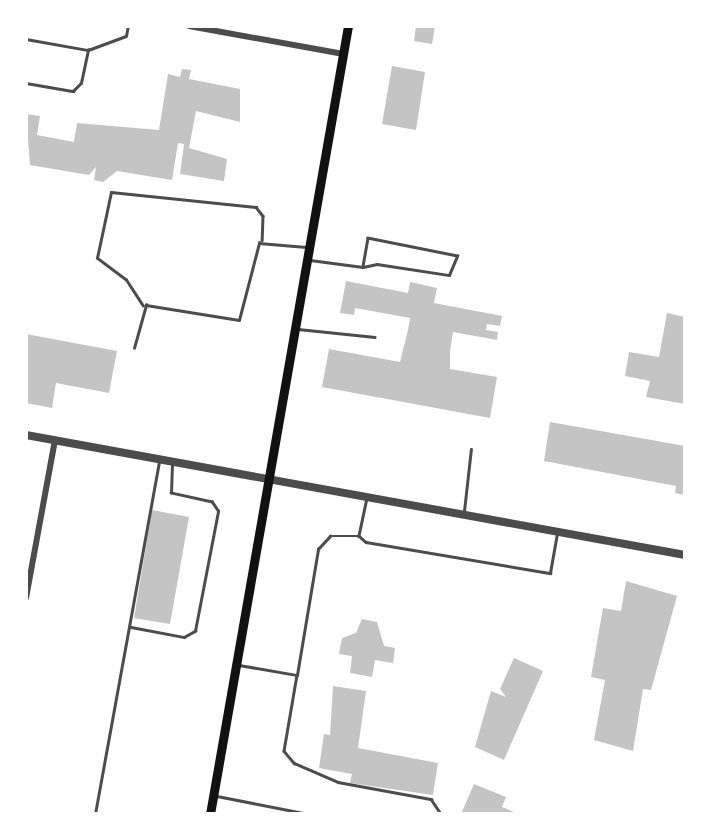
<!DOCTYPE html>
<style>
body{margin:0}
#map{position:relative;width:711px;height:840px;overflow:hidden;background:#fff;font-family:"Public Sans",sans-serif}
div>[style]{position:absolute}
.building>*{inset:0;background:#c4c4c4}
.service>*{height:2.5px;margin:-1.25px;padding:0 1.25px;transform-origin:1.25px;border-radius:1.25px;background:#4c4c4c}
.minor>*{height:6px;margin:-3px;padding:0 3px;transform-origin:3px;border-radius:3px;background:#4c4c4c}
.tertiary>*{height:8px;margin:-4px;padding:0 4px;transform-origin:4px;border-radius:4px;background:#4c4c4c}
.secondary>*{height:9px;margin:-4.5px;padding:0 4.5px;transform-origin:4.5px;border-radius:4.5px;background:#111}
span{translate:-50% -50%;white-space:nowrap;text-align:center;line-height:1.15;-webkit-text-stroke:6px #fff;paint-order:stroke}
.frame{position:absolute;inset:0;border:28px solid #fff;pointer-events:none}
</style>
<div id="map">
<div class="building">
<i style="clip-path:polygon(416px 26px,435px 26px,432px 44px,414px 41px)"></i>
<i style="clip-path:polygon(392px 66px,425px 72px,416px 130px,382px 124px)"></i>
<i style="clip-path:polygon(182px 69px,191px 70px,189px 79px,240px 89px,240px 122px,196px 111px,189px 148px,227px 159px,224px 181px,180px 174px,184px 144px,178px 143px,172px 180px,117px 171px,103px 182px,94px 180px,96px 167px,89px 175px,30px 165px,26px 114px,40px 116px,37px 135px,74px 142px,77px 123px,159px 130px,168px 74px,180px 77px)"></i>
<i style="clip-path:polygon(346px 281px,408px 293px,410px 282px,437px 288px,434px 303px,502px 316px,500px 326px,487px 324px,486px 330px,498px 332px,497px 340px,453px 332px,450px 351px,450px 369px,497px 377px,490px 418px,322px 387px,329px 349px,400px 362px,408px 330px,410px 318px,355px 308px,354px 315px,340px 313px)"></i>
<i style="clip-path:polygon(667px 313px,685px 317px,685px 404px,646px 397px,650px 381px,625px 376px,629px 352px,659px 357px)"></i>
<i style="clip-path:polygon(26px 334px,117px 351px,109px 393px,56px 383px,52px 408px,26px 403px)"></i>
<i style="clip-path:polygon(550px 422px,685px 446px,685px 495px,675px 493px,676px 486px,544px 461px)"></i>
<i style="clip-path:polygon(152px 510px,189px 517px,170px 624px,134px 618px)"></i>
<i style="clip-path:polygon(626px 581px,677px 596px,651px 690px,643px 689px,633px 751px,594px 740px,605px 680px,591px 677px,603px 608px,621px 611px)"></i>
<i style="clip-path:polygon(362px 619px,377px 622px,384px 646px,395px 648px,393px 663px,375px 660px,372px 677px,350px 673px,352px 656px,339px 654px,342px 638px,356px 633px)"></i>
<i style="clip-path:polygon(514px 658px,543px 671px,504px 760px,475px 747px,491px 691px,506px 697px,500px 689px)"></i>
<i style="clip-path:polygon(333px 686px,366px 691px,358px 748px,438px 763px,433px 795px,350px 783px,352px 774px,319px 768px,324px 734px,330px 735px)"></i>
<i style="clip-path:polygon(474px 784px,506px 797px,502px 807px,519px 814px,461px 814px)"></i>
</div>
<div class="service">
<i style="left:26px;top:39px;width:63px;rotate:10.1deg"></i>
<i style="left:26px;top:83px;width:48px;rotate:9.7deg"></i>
<i style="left:73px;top:91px;width:11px;rotate:-45deg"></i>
<i style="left:81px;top:83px;width:34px;rotate:-78deg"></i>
<i style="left:88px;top:50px;width:40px;rotate:-20.2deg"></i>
<i style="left:126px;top:36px;width:10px;rotate:-79deg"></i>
<i style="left:310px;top:260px;width:53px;rotate:7.5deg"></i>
<i style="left:363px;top:267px;width:14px;rotate:-12deg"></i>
<i style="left:377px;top:264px;width:73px;rotate:8.7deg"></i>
<i style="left:449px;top:275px;width:21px;rotate:-67deg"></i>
<i style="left:457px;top:256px;width:91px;rotate:-168.6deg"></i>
<i style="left:368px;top:238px;width:29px;rotate:100deg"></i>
<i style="left:143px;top:306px;width:31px;rotate:-123deg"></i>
<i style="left:126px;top:280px;width:36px;rotate:-143deg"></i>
<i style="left:97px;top:258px;width:67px;rotate:-78deg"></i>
<i style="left:111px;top:192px;width:146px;rotate:5.9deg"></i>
<i style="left:256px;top:207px;width:11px;rotate:52deg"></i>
<i style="left:263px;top:216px;width:24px;rotate:92deg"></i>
<i style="left:298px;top:329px;width:77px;rotate:5.9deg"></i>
<i style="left:134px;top:348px;width:45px;rotate:-74.4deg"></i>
<i style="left:146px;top:305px;width:94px;rotate:9.2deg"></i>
<i style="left:239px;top:320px;width:80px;rotate:-75.4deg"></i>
<i style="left:259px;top:243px;width:47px;rotate:4.9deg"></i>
<i style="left:367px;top:498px;width:39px;rotate:102deg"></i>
<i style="left:359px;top:536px;width:9px;rotate:41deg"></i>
<i style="left:366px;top:542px;width:187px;rotate:9.6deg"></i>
<i style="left:550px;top:573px;width:39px;rotate:-80deg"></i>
<i style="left:464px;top:511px;width:62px;rotate:-83.6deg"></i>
<i style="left:131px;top:627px;width:54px;rotate:10.7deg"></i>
<i style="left:184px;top:637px;width:13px;rotate:-29deg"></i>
<i style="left:195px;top:631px;width:122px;rotate:-79.1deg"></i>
<i style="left:218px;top:511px;width:11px;rotate:-124deg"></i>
<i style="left:212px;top:502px;width:42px;rotate:-167.6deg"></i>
<i style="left:171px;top:493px;width:28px;rotate:-88deg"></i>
<i style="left:239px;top:665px;width:59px;rotate:9.8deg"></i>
<i style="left:297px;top:675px;width:128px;rotate:-80.5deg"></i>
<i style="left:318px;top:549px;width:18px;rotate:-47deg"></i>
<i style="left:330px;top:536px;width:29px"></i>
<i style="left:297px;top:675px;width:77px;rotate:99.7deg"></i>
<i style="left:284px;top:751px;width:16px;rotate:50deg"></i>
<i style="left:294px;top:763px;width:48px;rotate:23.4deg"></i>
<i style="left:338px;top:782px;width:95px;rotate:10.4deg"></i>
<i style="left:431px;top:799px;width:18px;rotate:56deg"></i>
<i style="left:217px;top:796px;width:94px;rotate:11.1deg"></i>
<i style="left:95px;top:814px;width:358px;rotate:-79.7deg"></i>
</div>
<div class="minor">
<i style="left:189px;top:26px;width:157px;rotate:10.3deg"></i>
<i style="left:26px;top:598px;width:161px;rotate:-79.6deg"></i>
</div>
<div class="tertiary">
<i style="left:26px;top:435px;width:670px;rotate:10.32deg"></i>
</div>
<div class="secondary">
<i style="left:210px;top:814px;width:800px;rotate:-80.07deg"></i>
</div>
<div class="frame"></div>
</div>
